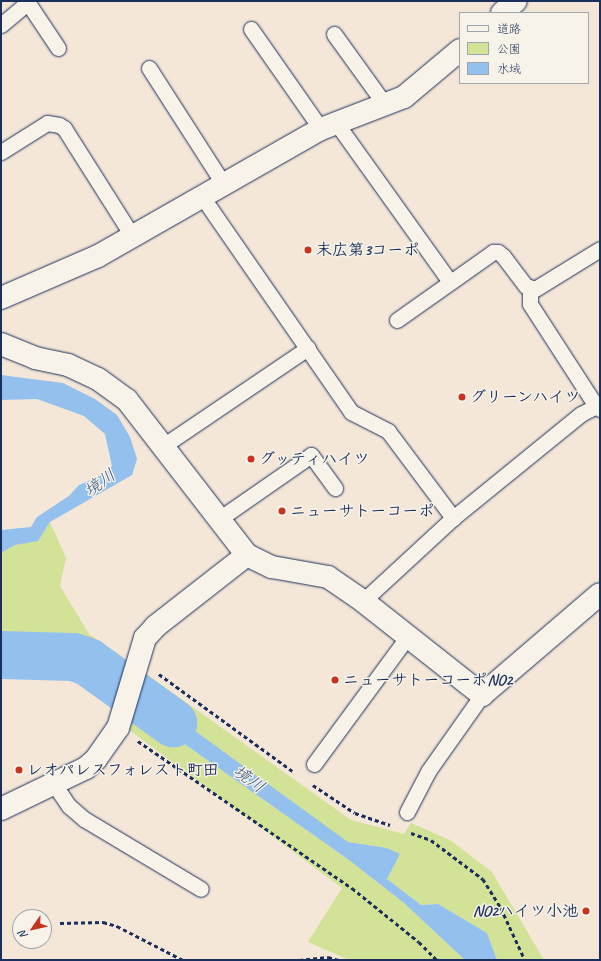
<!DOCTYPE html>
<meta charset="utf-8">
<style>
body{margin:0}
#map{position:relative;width:601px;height:961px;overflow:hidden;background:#f4e7d8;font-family:Caveat,"Klee One",sans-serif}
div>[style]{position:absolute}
.green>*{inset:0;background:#d2e296}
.water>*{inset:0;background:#93c0ed}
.river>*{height:48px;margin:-24px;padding:0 24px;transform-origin:24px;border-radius:24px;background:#93c0ed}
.path>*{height:2.5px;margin-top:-1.25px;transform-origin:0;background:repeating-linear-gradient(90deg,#1b2f5e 0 4px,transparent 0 7px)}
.roads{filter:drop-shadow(0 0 1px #1b2f5e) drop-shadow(0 0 1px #1b2f5e)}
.lane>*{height:15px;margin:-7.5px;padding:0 7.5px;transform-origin:7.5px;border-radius:7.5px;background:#f7f3e8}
.street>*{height:22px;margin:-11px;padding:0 11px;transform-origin:11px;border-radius:11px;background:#f7f3e8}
.dots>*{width:11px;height:11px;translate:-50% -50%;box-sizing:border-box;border:2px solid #f7f3e8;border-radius:50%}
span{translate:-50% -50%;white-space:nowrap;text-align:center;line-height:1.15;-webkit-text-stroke:3px #f7f3e8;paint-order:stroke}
.poi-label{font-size:16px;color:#1b2f5e;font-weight:700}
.left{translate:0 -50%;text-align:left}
.right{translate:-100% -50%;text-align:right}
.water-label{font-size:17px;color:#395382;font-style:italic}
.frame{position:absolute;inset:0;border:2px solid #1b2f5e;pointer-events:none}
.legend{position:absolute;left:459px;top:12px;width:130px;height:72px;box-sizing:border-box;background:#f7f3e8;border:1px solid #9fa5b1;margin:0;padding:5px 7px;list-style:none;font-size:12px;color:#1b2f5e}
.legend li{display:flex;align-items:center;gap:8px;height:20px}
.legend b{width:20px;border:1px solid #9fa5b1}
.north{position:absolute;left:12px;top:909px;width:40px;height:40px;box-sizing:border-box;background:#f7f3e8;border:1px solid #9fa5b1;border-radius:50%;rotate:236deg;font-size:11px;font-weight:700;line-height:16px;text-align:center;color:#1b2f5e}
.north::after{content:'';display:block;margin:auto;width:14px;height:18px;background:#c8321e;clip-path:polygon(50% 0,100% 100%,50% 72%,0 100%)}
</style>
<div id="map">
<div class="green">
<i style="clip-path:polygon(50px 522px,66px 558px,60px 586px,89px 634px,121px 656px,117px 670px,71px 647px,1px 641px,1px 553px,15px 545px,38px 540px)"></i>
<i style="clip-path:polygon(145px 673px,351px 820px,404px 834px,411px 823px,450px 840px,492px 872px,544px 960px,497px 960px,487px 933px,438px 904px,421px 905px,387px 879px,400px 854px,387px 848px,348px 842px,296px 805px,140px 691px)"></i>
<i style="clip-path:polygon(135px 709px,349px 860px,404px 903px,465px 960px,349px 960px,308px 942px,342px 888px,128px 729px)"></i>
</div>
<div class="water">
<i style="clip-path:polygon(1px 375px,63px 383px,95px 399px,117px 415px,130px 437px,137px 459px,132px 475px,50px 522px,38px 541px,15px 545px,1px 553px,1px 530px,31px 527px,37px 517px,69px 496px,79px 485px,104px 474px,112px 466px,105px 434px,84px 416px,37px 399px,1px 400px)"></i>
<i style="clip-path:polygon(1px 641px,71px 647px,117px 670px,110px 690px,78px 665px,1px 669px)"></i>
<i style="clip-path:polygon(140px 691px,348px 842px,387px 848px,400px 854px,387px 879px,421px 905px,438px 904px,487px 933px,497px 960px,465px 960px,404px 903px,349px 860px,135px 709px)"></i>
</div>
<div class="river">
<i style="left:1px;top:655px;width:72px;rotate:1.6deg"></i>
<i style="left:73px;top:657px;width:16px;rotate:18deg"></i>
<i style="left:88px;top:662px;width:105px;rotate:35.7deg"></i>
</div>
<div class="path">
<i style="left:159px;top:674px;width:167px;rotate:36deg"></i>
<i style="left:138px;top:741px;width:260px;rotate:34.5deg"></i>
<i style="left:352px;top:888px;width:86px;rotate:38.9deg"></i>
<i style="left:419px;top:942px;width:25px;rotate:45deg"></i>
<i style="left:313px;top:785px;width:50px;rotate:33.7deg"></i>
<i style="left:355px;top:813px;width:37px;rotate:19deg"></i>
<i style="left:411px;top:833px;width:21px;rotate:19deg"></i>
<i style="left:431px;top:840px;width:65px;rotate:36.9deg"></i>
<i style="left:483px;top:879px;width:34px;rotate:58deg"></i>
<i style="left:501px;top:908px;width:57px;rotate:65.2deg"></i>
<i style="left:60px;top:923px;width:43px;rotate:-1.3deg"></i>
<i style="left:103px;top:922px;width:15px;rotate:16deg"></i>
<i style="left:117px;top:926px;width:74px;rotate:27.3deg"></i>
<i style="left:299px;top:960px;width:29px;rotate:-6deg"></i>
<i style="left:328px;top:957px;width:11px;rotate:15deg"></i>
</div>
<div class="roads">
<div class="lane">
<i style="left:28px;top:3px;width:54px;rotate:56.3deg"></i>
<i style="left:1px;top:25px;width:31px;rotate:-40deg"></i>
<i style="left:25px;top:5px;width:4px;rotate:-63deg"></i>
<i style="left:251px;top:29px;width:122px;rotate:55deg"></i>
<i style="left:334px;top:34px;width:89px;rotate:54.2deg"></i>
<i style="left:149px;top:68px;width:139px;rotate:57.3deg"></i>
<i style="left:337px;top:124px;width:194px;rotate:54.4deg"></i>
<i style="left:1px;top:152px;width:54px;rotate:-32.2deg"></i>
<i style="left:47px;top:123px;width:12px;rotate:9deg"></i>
<i style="left:59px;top:125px;width:6px;rotate:31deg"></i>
<i style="left:64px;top:128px;width:129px;rotate:57.7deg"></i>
<i style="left:203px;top:198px;width:260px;rotate:55.3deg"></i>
<i style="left:351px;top:412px;width:42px;rotate:27.2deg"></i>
<i style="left:388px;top:431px;width:109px;rotate:53.2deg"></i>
<i style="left:530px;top:289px;width:15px;rotate:90deg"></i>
<i style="left:530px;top:304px;width:121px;rotate:57.1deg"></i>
<i style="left:397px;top:320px;width:118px;rotate:-35.3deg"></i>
<i style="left:493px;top:252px;width:5px"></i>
<i style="left:498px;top:252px;width:6px;rotate:39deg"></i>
<i style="left:503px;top:256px;width:38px;rotate:53deg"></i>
<i style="left:526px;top:286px;width:9px;rotate:18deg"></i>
<i style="left:535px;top:289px;width:76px;rotate:-31.6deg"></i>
<i style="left:163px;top:446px;width:175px;rotate:-34.1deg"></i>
<i style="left:219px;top:519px;width:112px;rotate:-34.8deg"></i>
<i style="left:311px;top:455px;width:41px;rotate:54deg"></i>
<i style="left:363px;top:601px;width:122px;rotate:-42.7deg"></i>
<i style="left:453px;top:518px;width:165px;rotate:-39.1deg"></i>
<i style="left:581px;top:414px;width:17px;rotate:-28deg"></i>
<i style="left:596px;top:406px;width:5px;rotate:37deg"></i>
<i style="left:314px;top:764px;width:159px;rotate:-53.7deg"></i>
<i style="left:54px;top:784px;width:27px;rotate:56deg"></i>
<i style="left:69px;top:806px;width:20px;rotate:41deg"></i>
<i style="left:84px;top:819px;width:136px;rotate:30.9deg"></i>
<i style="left:407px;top:812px;width:47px;rotate:-62.4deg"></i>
<i style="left:429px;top:770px;width:92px;rotate:-54.8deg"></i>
</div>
<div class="street">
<i style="left:502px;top:13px;width:18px;rotate:-41deg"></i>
<i style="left:1px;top:298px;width:106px;rotate:-23.4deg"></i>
<i style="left:98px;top:256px;width:257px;rotate:-29.7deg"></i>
<i style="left:321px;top:129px;width:89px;rotate:-21.1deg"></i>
<i style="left:404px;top:97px;width:73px;rotate:-40deg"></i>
<i style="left:1px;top:344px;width:37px;rotate:22deg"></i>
<i style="left:35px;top:358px;width:34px;rotate:12deg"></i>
<i style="left:68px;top:365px;width:33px;rotate:25deg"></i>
<i style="left:98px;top:379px;width:36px;rotate:36deg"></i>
<i style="left:127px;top:400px;width:196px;rotate:52.3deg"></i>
<i style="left:247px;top:555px;width:28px;rotate:26deg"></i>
<i style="left:272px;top:567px;width:57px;rotate:10.1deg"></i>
<i style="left:328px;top:577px;width:42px;rotate:34.4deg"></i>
<i style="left:363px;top:601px;width:152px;rotate:38.3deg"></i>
<i style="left:482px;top:695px;width:155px;rotate:-40.6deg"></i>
<i style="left:1px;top:809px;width:94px;rotate:-25.8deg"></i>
<i style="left:86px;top:768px;width:13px;rotate:-42deg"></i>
<i style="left:96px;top:759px;width:38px;rotate:-55deg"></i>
<i style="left:118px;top:728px;width:94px;rotate:-73.3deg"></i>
<i style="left:145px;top:638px;width:16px;rotate:-47deg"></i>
<i style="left:156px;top:626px;width:115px;rotate:-38deg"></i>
</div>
</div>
<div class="dots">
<i style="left:308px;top:250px;background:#c8321e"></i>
<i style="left:462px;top:397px;background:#c8321e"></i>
<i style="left:251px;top:459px;background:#c8321e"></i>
<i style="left:282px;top:511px;background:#c8321e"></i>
<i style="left:335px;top:680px;background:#c8321e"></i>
<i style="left:19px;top:770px;background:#c8321e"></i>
<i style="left:586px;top:911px;background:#c8321e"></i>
</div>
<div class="poi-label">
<span class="left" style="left:316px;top:250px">末広第3コーポ</span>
<span class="left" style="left:470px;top:397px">グリーンハイツ</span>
<span class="left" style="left:259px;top:459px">グッティハイツ</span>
<span class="left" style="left:290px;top:511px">ニューサトーコーポ</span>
<span class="left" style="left:343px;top:680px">ニューサトーコーポNO2</span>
<span class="left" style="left:27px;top:770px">レオパレスフォレスト町田</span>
<span class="right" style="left:578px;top:911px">NO2ハイツ小池</span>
</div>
<div class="water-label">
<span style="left:100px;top:483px;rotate:-36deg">境川</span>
<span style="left:249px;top:779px;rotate:36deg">境川</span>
</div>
<div class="frame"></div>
<ul class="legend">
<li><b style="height:5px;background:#f7f3e8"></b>道路</li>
<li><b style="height:11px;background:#d2e296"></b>公園</li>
<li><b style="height:11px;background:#93c0ed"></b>水域</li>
</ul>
<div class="north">N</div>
</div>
